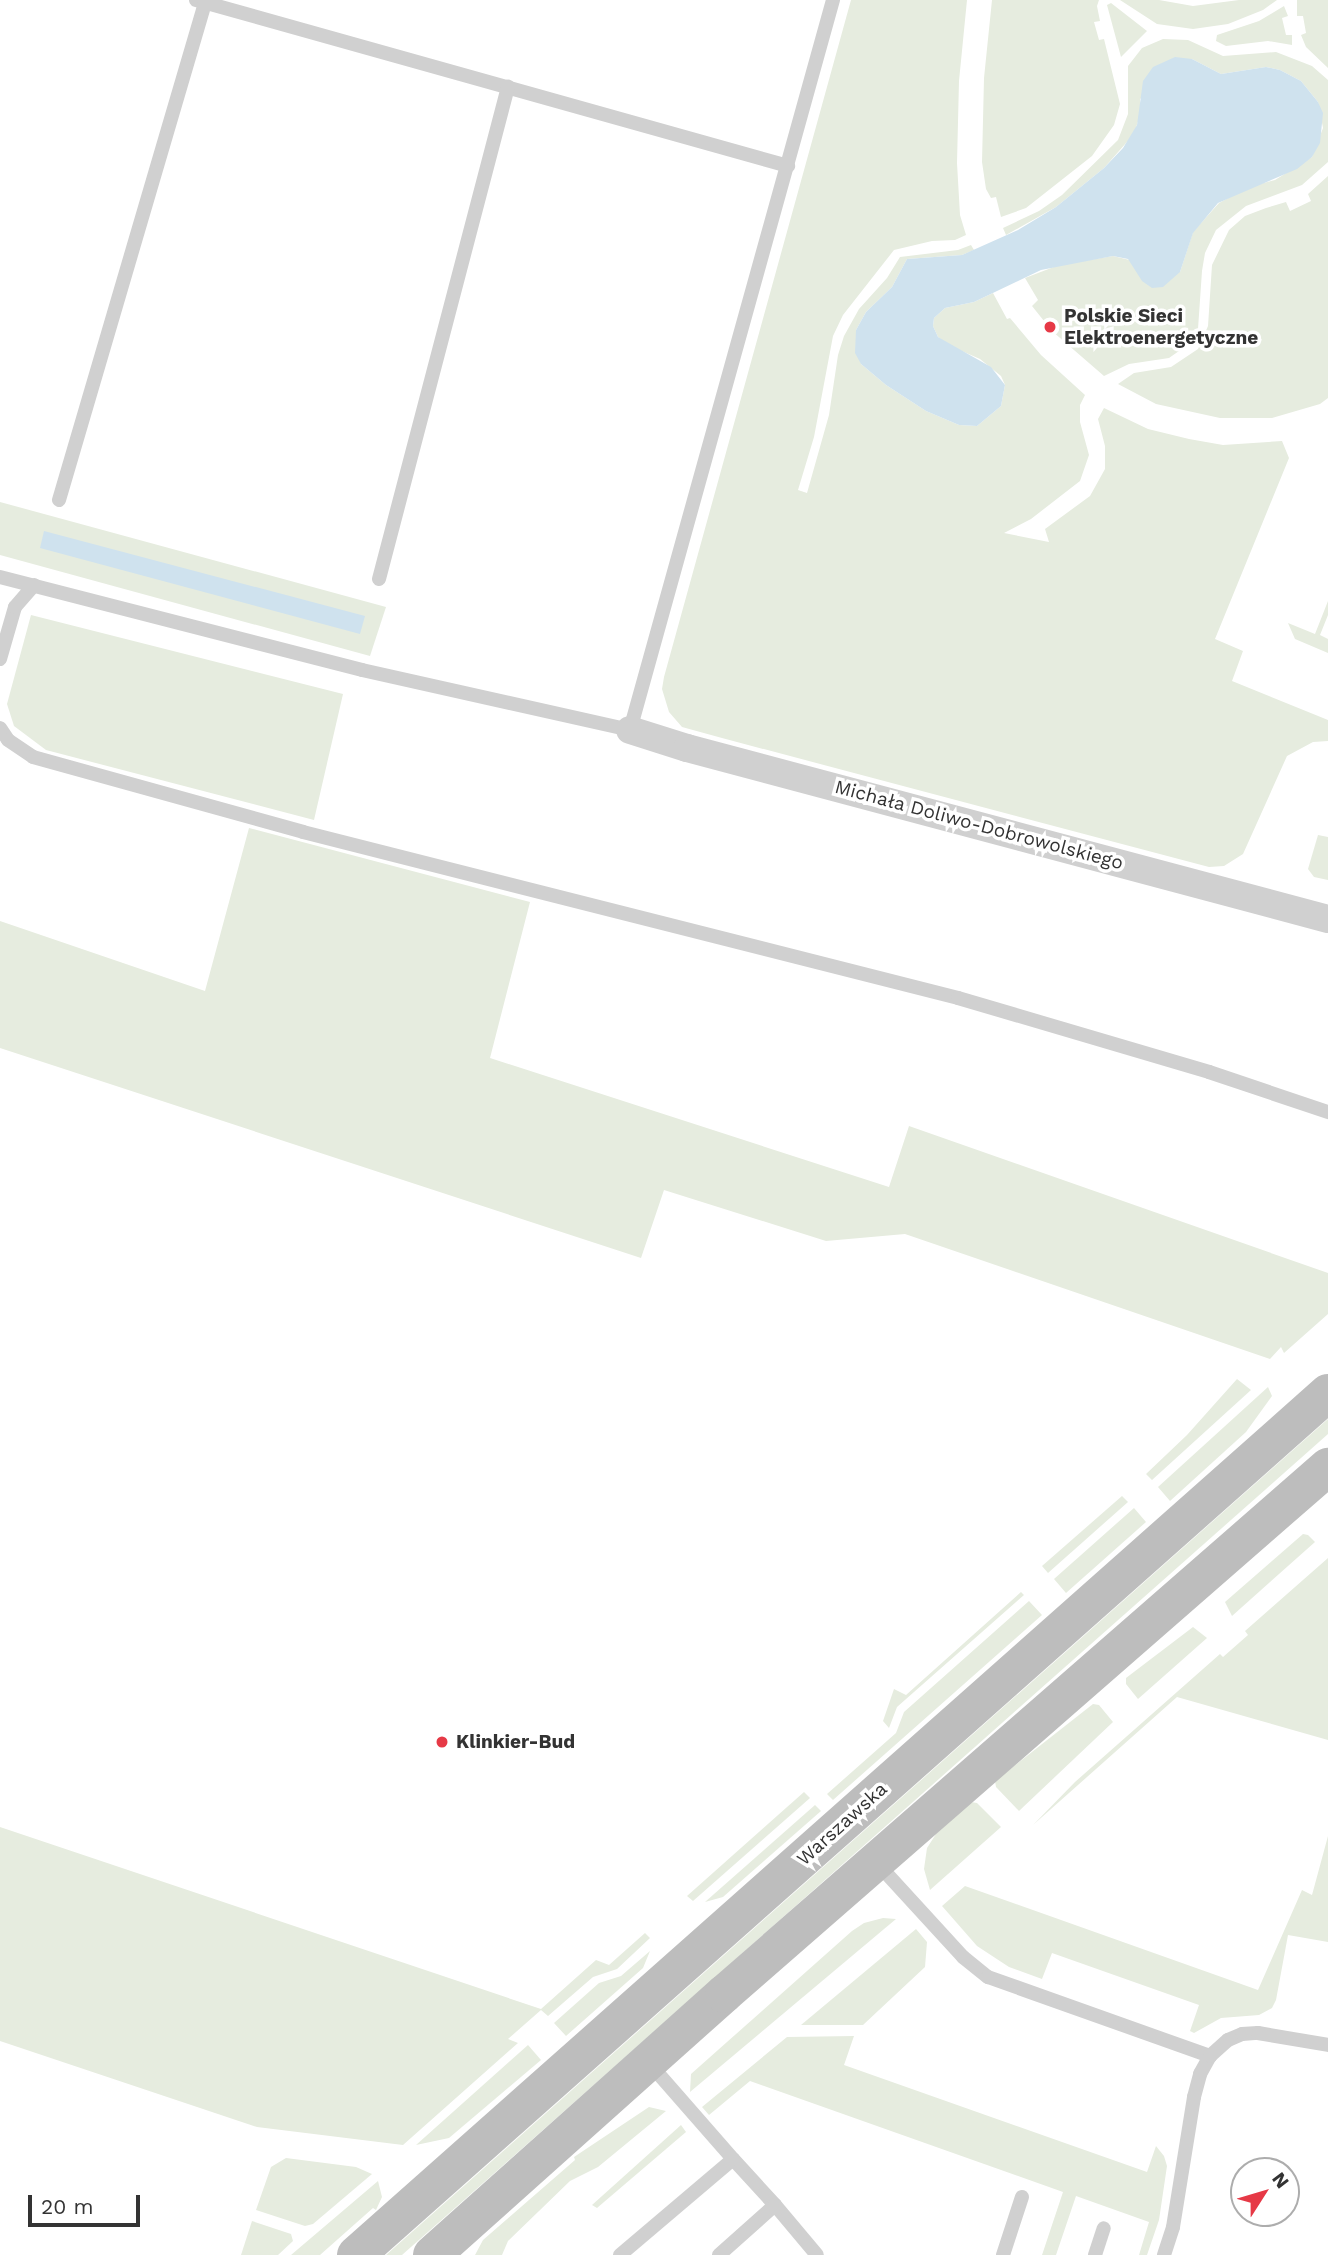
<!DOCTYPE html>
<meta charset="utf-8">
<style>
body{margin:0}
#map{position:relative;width:1328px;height:2255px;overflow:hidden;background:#fff;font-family:"Work Sans",sans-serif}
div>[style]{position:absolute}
.green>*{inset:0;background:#e6ecdf}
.water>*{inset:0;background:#cfe2ee}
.lane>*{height:14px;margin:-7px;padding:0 7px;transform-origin:7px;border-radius:7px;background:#d0d0d0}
.street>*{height:28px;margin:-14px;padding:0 14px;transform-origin:14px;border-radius:14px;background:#d0d0d0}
.secondary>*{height:38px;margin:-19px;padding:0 19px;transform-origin:19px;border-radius:19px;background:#bdbdbd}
.dots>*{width:19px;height:19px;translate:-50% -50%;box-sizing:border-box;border:4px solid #fff;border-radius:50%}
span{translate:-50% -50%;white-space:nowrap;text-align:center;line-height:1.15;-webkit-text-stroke:7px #fff;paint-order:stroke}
.poi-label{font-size:19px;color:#333;font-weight:700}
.left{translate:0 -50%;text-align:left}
.street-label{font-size:19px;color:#333}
.north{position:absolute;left:1230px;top:2157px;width:70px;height:70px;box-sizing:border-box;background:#fff;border:2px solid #adadad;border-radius:50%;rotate:53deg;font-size:19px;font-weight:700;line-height:28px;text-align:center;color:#333}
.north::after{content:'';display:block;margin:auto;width:24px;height:32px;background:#e63946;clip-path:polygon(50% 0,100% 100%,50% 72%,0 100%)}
.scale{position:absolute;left:28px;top:2195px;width:112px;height:32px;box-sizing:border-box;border:4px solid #333;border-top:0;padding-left:9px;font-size:21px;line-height:24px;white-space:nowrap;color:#333;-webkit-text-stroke:5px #fff;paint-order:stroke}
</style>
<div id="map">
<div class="green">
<i style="clip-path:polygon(851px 0,967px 0,959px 81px,957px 163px,960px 215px,966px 235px,955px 240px,932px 241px,894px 250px,843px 315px,833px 336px,814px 437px,798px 490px,807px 493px,829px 415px,838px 355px,844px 336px,859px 309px,887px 278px,900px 257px,958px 250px,971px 245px,974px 250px,962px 255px,907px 259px,892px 287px,866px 312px,856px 330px,861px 364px,886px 385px,926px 411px,959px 425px,977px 426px,1001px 406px,1005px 385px,1001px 376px,980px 359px,948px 345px,938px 337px,933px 326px,934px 318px,945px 308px,974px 302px,993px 293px,1007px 319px,1010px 318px,1041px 355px,1085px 395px,1080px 405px,1080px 422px,1089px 455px,1080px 481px,1031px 519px,1004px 533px,1049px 542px,1045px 529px,1090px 496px,1105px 469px,1105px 446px,1098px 419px,1104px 408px,1148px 429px,1189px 439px,1223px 445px,1282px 441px,1289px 458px,1215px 639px,1243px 651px,1232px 681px,1328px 720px,1328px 741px,1313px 742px,1287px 756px,1243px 854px,1224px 866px,1209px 867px,722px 738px,682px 727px,669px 712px,662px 689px,664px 677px)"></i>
<i style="clip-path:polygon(992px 0,1099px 0,1097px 6px,1100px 21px,1094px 22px,1099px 40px,1104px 39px,1120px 104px,1114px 125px,1092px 156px,1026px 208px,1001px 217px,996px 197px,991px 198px,986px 189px,982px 162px,984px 78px)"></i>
<i style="clip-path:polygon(1120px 0,1159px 0,1193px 6px,1239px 0,1277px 0,1263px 10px,1228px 24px,1193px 29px,1157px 24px)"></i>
<i style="clip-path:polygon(1297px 0,1328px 0,1328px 68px,1306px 47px,1301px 35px,1306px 33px,1303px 16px,1297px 16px)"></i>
<i style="clip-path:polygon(1111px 3px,1147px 31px,1121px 57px,1107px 5px)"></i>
<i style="clip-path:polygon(1284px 6px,1288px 16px,1282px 18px,1286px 35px,1292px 35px,1292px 45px,1268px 41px,1226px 46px,1216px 41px,1217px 35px,1259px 21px)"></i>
<i style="clip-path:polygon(1163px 39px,1188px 40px,1223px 56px,1276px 52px,1312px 66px,1328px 80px,1328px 162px,1302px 185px,1246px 206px,1216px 230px,1205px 253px,1202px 271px,1198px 329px,1189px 344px,1169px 358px,1129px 364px,1104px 376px,1052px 331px,1032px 306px,1038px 300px,1025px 278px,1059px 265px,1113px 256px,1180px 272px,1193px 232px,1219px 203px,1249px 187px,1275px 180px,1312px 157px,1323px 128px,1318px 102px,1301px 81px,1280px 70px,1266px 67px,1221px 74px,1192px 59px,1140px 99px,1140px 115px,1134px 134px,1104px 168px,1056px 207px,1006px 235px,1003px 228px,1039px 211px,1062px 195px,1118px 140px,1128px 114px,1128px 66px,1142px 48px)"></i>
<i style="clip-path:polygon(1328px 176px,1328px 398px,1320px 404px,1272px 418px,1220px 418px,1156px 404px,1118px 384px,1134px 373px,1171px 367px,1198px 349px,1208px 326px,1212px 265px,1229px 230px,1245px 216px,1266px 208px,1286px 202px,1290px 211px,1311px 201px,1308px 194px)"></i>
<i style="clip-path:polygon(0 502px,386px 607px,370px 656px,0 555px)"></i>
<i style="clip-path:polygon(1328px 601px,1328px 615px,1320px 635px,1328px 639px,1328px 653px,1295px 639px,1288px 623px,1315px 634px)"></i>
<i style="clip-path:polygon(31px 615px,343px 694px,314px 820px,46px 750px,14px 726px,7px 704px)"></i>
<i style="clip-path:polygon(249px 828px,530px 902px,490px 1058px,889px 1187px,909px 1126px,1328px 1273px,1328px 1314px,1284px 1353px,1281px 1347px,1270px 1359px,905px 1234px,826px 1241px,664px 1190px,641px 1258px,0 1048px,0 921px,205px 991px)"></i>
<i style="clip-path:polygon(1318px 835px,1328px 837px,1328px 880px,1314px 877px,1308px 869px)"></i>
<i style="clip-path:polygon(1237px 1379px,1251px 1390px,1152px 1480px,1146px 1474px,1187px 1435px)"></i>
<i style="clip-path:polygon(1268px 1387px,1272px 1396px,1246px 1432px,1170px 1501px,1158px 1487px)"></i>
<i style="clip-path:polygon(1328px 1419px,1328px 1434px,402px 2255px,386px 2255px)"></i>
<i style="clip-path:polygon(1122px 1496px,1128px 1502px,1048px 1573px,1042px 1566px)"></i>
<i style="clip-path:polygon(1134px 1508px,1146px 1522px,1066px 1593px,1054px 1579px)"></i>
<i style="clip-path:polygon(1303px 1534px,1308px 1535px,1315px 1542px,1232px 1616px,1225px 1602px)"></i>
<i style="clip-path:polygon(1328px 1558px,1328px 1740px,1177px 1697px,1033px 1825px,1075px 1782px,1220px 1654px,1223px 1657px,1248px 1635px,1245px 1631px)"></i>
<i style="clip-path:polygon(1021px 1592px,1024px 1595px,897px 1707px,889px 1728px,883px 1721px,894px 1689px,906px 1695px)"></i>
<i style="clip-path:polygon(1029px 1601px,1042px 1615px,833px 1800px,827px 1794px,896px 1733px,904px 1712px)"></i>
<i style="clip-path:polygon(1193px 1627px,1207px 1638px,1138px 1699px,1126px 1684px,1126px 1678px)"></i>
<i style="clip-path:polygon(1093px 1704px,1099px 1705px,1113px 1722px,1019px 1811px,996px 1787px,995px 1781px)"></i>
<i style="clip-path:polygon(804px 1792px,810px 1798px,693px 1901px,687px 1896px)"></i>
<i style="clip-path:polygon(971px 1802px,977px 1803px,1001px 1827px,930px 1890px,924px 1869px,927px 1848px,936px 1834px)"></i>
<i style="clip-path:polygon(815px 1805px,821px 1811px,723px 1897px,705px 1902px)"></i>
<i style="clip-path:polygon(0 1827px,541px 2009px,596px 1960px,609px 1965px,645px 1933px,650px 1938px,617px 1969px,593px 1977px,548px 2016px,541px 2010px,508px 2039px,518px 2043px,403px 2145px,257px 2127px,0 2041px)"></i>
<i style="clip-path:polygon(1328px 1836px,1328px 1942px,1288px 1935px,1276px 2000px,1272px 2008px,1259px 2015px,1221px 2018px,1194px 2033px,1190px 2031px,1199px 2005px,1052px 1953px,1042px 1979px,1009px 1967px,977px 1946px,942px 1906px,965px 1886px,1258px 1990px,1302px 1890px,1312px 1895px)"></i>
<i style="clip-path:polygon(883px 1918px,896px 1919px,690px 2092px,691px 2074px,852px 1931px,864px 1923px)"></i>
<i style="clip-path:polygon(916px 1929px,927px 1942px,925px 1967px,863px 2025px,801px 2025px)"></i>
<i style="clip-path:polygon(650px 1951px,643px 1968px,566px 2036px,554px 2023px,599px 1983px,621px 1976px)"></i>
<i style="clip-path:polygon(854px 2036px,844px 2065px,1147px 2172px,1156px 2146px,1164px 2156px,1167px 2166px,1159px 2220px,1147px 2255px,1139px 2255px,1149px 2222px,1076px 2196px,1056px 2255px,1042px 2255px,1063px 2192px,750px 2081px,709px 2115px,702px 2107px,787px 2037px)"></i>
<i style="clip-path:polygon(528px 2045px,541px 2060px,449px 2138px,416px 2145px)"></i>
<i style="clip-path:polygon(649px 2107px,666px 2111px,598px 2167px,570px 2181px,508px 2241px,502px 2255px,475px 2255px,483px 2240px,575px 2160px,574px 2157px)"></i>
<i style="clip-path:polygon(681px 2125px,686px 2132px,597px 2208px,592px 2205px)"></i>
<i style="clip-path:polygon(286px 2158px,356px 2167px,372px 2174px,313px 2224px,305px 2226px,256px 2210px,271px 2167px)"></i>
<i style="clip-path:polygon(378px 2181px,382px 2197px,376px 2210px,373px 2208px,320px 2255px,291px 2255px)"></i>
<i style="clip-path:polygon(252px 2221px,291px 2234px,293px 2241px,278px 2255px,241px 2255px)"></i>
</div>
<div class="water">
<i style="clip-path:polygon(1175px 57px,1192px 59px,1221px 74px,1266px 67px,1280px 70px,1301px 81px,1318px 102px,1323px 113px,1320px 143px,1312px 157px,1297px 169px,1218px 203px,1193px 233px,1180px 272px,1163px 287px,1152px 288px,1142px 281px,1128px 259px,1113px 256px,1041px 270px,974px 302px,945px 308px,934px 318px,933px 326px,938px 337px,991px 367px,1005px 385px,1001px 406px,977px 426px,959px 425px,926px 411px,886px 385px,861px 364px,855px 353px,856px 330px,866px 312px,892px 287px,907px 259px,962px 255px,1018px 230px,1056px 207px,1104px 168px,1123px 148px,1137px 125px,1143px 81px,1153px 67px)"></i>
<i style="clip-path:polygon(44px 531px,365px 616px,360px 634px,40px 548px)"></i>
</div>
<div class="lane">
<i style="left:196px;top:0;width:615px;rotate:15.66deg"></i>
<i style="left:59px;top:500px;width:518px;rotate:-73.63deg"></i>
<i style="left:0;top:577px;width:374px;rotate:14.4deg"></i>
<i style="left:362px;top:670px;width:275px;rotate:12.6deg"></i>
<i style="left:630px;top:730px;width:758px;rotate:-74.46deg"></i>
<i style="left:379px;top:579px;width:509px;rotate:-75.31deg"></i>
<i style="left:0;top:659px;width:54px;rotate:-73.9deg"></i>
<i style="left:15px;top:607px;width:29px;rotate:-49deg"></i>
<i style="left:0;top:728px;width:14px;rotate:56deg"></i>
<i style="left:8px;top:740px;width:30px;rotate:34deg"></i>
<i style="left:33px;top:757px;width:280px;rotate:15.5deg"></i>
<i style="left:303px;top:832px;width:676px;rotate:14.22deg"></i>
<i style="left:958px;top:998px;width:262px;rotate:16.4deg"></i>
<i style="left:1209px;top:1072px;width:126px;rotate:18.6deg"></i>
<i style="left:876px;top:1862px;width:129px;rotate:47.5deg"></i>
<i style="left:963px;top:1957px;width:32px;rotate:39deg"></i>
<i style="left:988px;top:1977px;width:236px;rotate:19.6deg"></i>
<i style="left:733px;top:2159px;width:62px;rotate:47.6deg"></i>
<i style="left:620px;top:2255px;width:148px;rotate:-40.3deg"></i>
<i style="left:733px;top:2159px;width:128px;rotate:-131.2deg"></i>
<i style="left:719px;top:2255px;width:75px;rotate:-41.8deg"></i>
<i style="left:775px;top:2205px;width:65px;rotate:50deg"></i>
<i style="left:1003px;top:2255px;width:61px;rotate:-71.9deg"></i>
<i style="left:1095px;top:2255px;width:28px;rotate:-72deg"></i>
<i style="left:1164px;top:2255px;width:29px;rotate:-72deg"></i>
<i style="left:1173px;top:2227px;width:132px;rotate:-80.8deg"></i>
<i style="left:1194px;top:2097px;width:24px;rotate:-75deg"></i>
<i style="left:1200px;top:2074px;width:21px;rotate:-61deg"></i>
<i style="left:1210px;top:2056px;width:24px;rotate:-42deg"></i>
<i style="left:1228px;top:2040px;width:15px;rotate:-23deg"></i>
<i style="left:1242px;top:2034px;width:16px;rotate:-4deg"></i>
<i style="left:1258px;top:2033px;width:71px;rotate:9.7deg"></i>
</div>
<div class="street">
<i style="left:630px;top:730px;width:60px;rotate:17.5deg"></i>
<i style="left:687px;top:748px;width:663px;rotate:14.94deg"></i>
</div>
<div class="secondary">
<i style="left:356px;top:2255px;width:1299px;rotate:-41.57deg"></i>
<i style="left:432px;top:2255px;width:392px;rotate:-41.8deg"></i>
<i style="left:724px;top:1994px;width:802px;rotate:-41.11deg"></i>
</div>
<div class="dots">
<i style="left:1050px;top:327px;background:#e63946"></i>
<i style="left:442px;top:1742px;background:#e63946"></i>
</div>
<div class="poi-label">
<span class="left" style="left:1064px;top:327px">Polskie Sieci<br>Elektroenergetyczne</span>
<span class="left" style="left:456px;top:1742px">Klinkier-Bud</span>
</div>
<div class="street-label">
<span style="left:979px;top:825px;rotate:15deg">Michała Doliwo-Dobrowolskiego</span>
<span style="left:842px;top:1824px;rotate:-42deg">Warszawska</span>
</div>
<div class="north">N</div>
<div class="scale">20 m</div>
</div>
